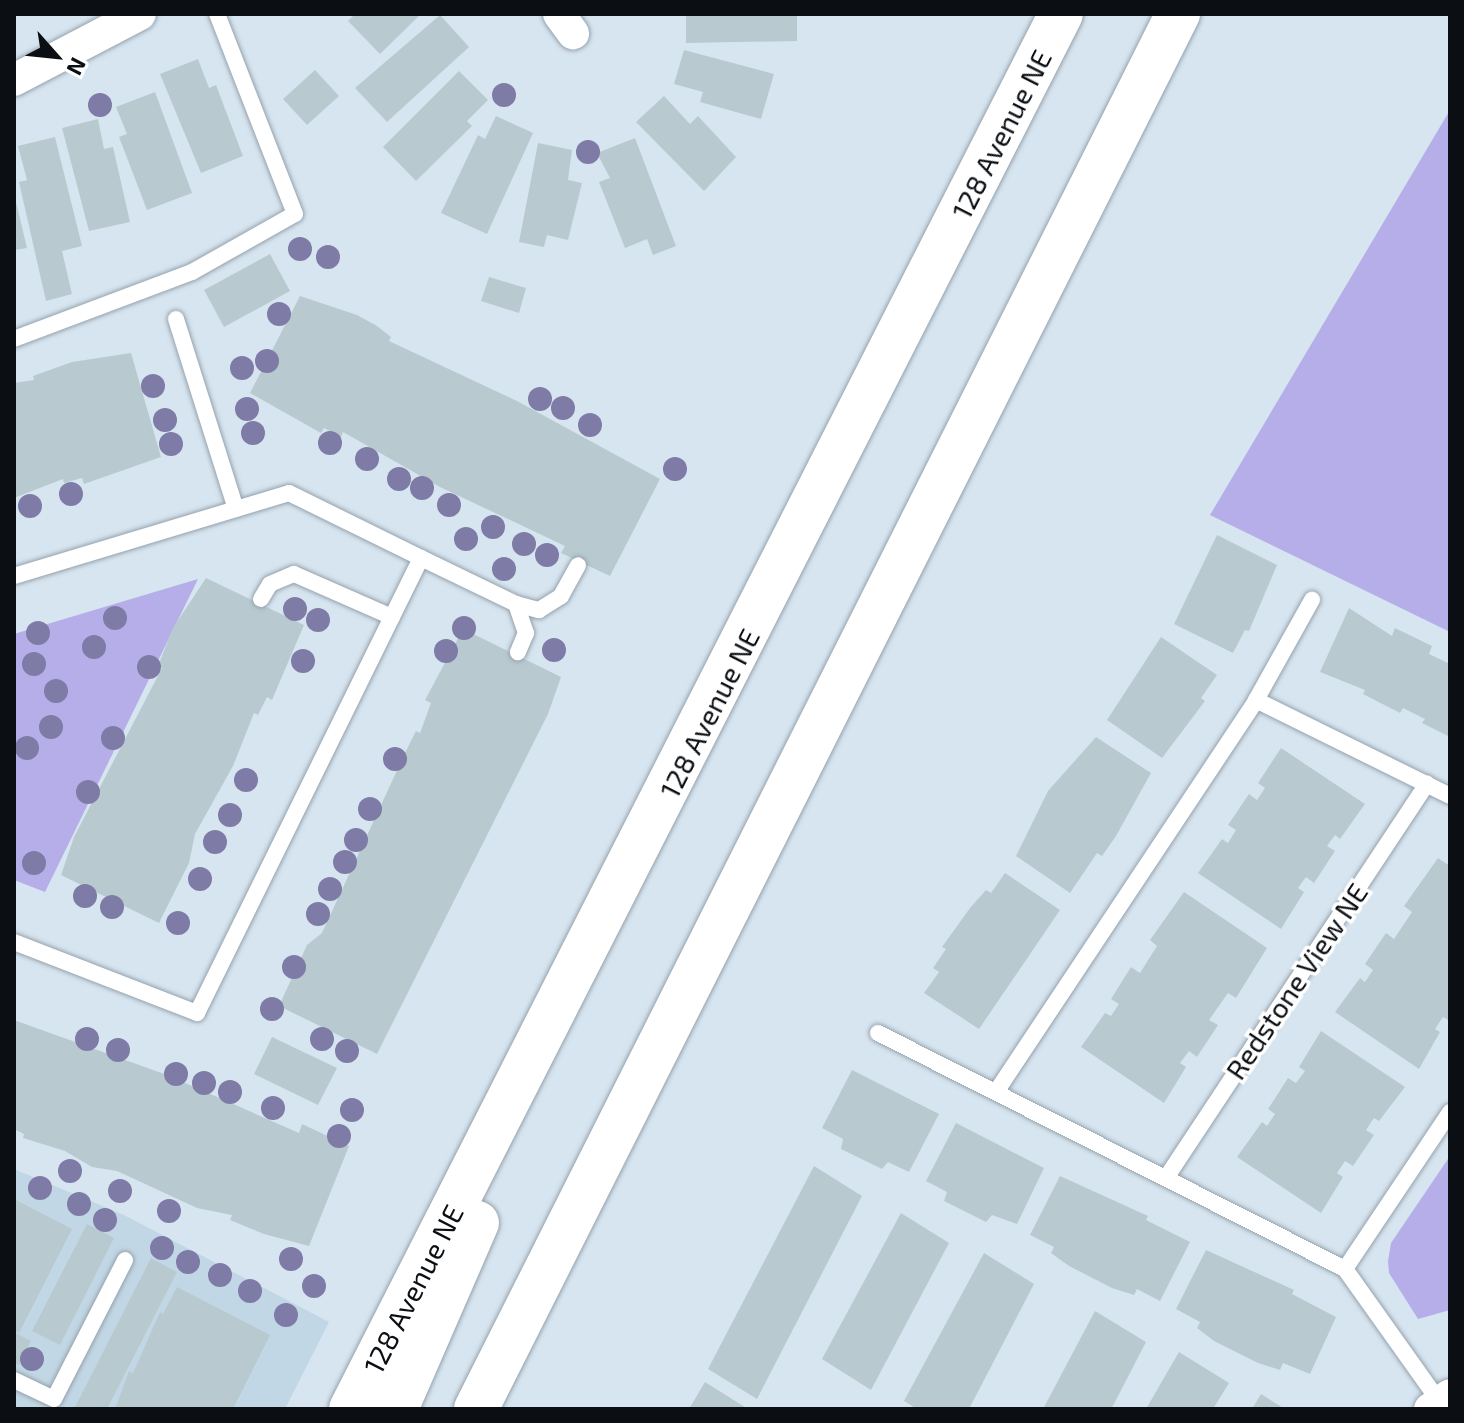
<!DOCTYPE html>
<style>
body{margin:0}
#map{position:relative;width:1464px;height:1423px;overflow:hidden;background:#d7e5f0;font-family:"Exo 2",sans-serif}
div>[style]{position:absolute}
.built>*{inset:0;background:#c2d7e5}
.green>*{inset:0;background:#b5aee8}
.building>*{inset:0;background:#b8cacf}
.roads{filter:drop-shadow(0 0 2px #95a2ac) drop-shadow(0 0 2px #95a2ac)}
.lane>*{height:16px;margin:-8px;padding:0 8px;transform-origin:8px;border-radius:8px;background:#fff}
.street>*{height:32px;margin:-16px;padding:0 16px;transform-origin:16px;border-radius:16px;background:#fff}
.secondary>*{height:44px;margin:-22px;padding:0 22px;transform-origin:22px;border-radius:22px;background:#fff}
.trees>*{width:24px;height:24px;margin:-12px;border-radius:50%;background:#7e7ba7}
span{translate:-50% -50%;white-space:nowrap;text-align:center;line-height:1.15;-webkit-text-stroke:7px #fff;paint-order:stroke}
.street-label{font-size:28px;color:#0b0f13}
.frame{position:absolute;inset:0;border:16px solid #0b0f13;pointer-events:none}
.north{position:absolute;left:16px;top:16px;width:80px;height:80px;-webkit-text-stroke:6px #fff;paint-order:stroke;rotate:117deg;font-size:22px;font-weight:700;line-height:32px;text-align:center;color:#0b0f13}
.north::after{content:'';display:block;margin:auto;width:28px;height:36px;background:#0b0f13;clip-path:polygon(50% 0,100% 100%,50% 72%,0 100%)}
</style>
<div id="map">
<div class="built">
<i style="clip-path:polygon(14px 1169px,124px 1215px,329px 1322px,285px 1409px,14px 1409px)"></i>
</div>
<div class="green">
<i style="clip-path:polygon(1450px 110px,1450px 632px,1210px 515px)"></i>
<i style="clip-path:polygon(198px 579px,45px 892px,14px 880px,14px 634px)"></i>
<i style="clip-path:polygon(1450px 1156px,1450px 1310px,1418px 1319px,1389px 1273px,1388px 1261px,1391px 1243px)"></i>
</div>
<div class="building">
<i style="clip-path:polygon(355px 14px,421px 14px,380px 54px,348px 21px)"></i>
<i style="clip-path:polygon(686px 14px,797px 14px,797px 41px,686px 43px)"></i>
<i style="clip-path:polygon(440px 15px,469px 47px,387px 122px,355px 88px)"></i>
<i style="clip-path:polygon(684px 50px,774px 74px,761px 119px,700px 102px,703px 92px,674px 84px)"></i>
<i style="clip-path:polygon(198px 59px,209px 88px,216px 85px,243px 156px,201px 173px,160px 74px)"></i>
<i style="clip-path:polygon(315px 70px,339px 96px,307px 125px,283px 99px)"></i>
<i style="clip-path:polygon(459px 71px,488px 100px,467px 121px,472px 126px,416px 181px,383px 147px)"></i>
<i style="clip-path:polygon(155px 92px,192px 193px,147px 210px,119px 137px,127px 134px,116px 107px)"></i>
<i style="clip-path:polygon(664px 96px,690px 124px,698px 116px,736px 157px,704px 191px,636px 122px)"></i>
<i style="clip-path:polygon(496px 116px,533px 133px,487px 234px,441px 213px,478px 135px,485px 139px)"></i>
<i style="clip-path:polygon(98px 119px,104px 149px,113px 147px,130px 222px,89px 231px,62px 128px)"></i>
<i style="clip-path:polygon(55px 137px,82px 246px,62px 251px,72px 294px,46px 301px,19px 182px,27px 180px,18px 146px)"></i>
<i style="clip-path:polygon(635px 138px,676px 246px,653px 255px,647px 239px,625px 248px,599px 182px,610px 178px,597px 153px)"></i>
<i style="clip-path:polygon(538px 143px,572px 150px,568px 180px,582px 183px,568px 240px,547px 235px,544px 247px,519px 242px)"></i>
<i style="clip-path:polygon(15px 198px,27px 248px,14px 250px,14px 199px)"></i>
<i style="clip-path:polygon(270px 254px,290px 291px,224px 327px,204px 290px)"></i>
<i style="clip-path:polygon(489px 277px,526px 288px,519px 313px,481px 301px)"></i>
<i style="clip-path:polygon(300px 296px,357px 315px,377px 326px,391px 337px,389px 341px,517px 401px,660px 479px,610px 576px,561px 553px,565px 546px,440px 487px,343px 432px,341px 437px,324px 428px,321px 433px,250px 393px)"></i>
<i style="clip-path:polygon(131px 353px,161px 457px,84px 484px,82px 478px,64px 483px,63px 479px,14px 498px,14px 383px,34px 380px,33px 376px,72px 362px)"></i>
<i style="clip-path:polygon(1217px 535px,1277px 565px,1249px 631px,1245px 630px,1233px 653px,1174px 624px)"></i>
<i style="clip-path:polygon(206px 578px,304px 625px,272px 700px,267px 697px,258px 715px,254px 713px,233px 766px,195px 834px,189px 863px,159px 923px,61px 875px,74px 837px,162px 668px,158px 666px,173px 628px)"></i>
<i style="clip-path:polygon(1349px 608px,1392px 636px,1395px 628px,1432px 646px,1429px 654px,1450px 664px,1450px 737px,1422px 723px,1425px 719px,1403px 708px,1400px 713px,1363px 694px,1365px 690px,1320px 672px)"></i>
<i style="clip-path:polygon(463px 629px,561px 677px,548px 714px,377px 1054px,279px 1006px,307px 945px,322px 933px,405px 753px,416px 731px,420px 733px,431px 703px,425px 700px)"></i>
<i style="clip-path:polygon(1161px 637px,1217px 675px,1201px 698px,1205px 701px,1162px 758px,1107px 720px)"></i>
<i style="clip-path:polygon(1096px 737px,1151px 773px,1116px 836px,1102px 856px,1097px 853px,1070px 893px,1016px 856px,1048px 791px)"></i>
<i style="clip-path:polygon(1281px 748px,1365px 804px,1340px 839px,1335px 835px,1327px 846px,1335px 851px,1314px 883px,1306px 877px,1298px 888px,1304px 892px,1281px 929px,1198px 873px,1222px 839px,1228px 843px,1236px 830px,1228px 825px,1249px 794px,1257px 800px,1265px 788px,1258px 783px)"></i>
<i style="clip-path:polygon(1438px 858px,1450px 866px,1450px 1021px,1443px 1017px,1435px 1029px,1440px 1032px,1419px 1069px,1335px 1012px,1360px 978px,1365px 982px,1373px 970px,1365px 964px,1386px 933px,1394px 939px,1412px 912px,1404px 906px)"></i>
<i style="clip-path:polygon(1005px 873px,1060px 910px,979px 1029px,924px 993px,939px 972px,933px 968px,946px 949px,942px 947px,970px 908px,986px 890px,991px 893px)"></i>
<i style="clip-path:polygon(1184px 892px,1267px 948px,1236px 998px,1228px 993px,1209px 1020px,1218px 1025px,1197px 1057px,1189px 1051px,1180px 1063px,1186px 1067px,1164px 1103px,1081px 1047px,1105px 1013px,1111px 1016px,1119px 1004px,1111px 999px,1131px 967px,1140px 973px,1157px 946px,1150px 940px)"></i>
<i style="clip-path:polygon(14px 1020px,167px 1075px,299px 1133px,302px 1124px,349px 1146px,309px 1246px,264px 1234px,230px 1220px,232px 1215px,197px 1208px,117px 1171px,92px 1167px,65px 1151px,23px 1138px,24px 1134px,14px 1129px)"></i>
<i style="clip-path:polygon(1321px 1031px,1405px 1087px,1379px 1121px,1374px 1118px,1366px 1130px,1374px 1135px,1353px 1166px,1345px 1161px,1337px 1173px,1343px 1177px,1321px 1213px,1237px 1157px,1262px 1122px,1267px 1126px,1275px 1114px,1268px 1109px,1288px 1078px,1296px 1083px,1305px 1071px,1299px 1067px)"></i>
<i style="clip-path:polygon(272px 1037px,337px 1068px,318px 1105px,254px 1074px)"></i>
<i style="clip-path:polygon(852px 1070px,939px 1114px,909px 1172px,888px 1162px,882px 1169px,841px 1149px,843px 1139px,822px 1128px)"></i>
<i style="clip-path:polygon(956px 1123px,1044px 1168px,1017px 1224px,992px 1215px,986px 1222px,944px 1201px,947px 1192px,926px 1181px)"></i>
<i style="clip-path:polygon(814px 1166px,862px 1196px,757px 1399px,708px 1369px)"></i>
<i style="clip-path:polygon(1060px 1176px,1148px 1216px,1146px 1220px,1190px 1242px,1160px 1301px,1137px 1289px,1134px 1295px,1112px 1288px,1069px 1266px,1051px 1253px,1054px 1247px,1030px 1235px)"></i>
<i style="clip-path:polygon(14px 1199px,72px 1229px,19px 1333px,14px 1330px)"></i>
<i style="clip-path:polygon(901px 1213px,949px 1243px,871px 1390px,822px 1359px)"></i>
<i style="clip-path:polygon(87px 1224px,114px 1238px,60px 1345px,32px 1331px)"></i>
<i style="clip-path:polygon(1206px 1250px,1294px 1290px,1292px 1294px,1336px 1317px,1310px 1374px,1283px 1363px,1280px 1370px,1258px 1363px,1214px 1341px,1197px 1328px,1200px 1322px,1176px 1309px)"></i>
<i style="clip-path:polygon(984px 1253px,1034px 1284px,969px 1409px,917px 1409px,904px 1401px)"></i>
<i style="clip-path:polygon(151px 1258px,177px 1272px,107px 1409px,74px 1409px)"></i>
<i style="clip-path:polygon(177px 1287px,270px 1335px,233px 1409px,115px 1409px,129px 1371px,133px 1373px,160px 1312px,163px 1314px)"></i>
<i style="clip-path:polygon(1095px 1311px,1146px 1342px,1116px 1400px,1111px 1409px,1043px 1409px)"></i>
<i style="clip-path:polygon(14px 1332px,31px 1341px,19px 1365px,14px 1362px)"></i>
<i style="clip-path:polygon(1179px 1352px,1229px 1383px,1213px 1409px,1146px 1409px)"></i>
<i style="clip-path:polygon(705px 1382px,748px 1409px,689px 1409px)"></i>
<i style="clip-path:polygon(1261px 1394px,1285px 1409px,1252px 1409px)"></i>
</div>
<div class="roads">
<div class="lane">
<i style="left:176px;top:319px;width:199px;rotate:72.5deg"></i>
<i style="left:14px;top:339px;width:190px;rotate:-20.6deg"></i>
<i style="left:192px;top:272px;width:118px;rotate:-29.4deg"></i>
<i style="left:295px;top:214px;width:215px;rotate:-111.3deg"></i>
<i style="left:421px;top:558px;width:106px;rotate:25.8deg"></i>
<i style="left:516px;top:604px;width:24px;rotate:15deg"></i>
<i style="left:539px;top:610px;width:26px;rotate:-32deg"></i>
<i style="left:561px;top:596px;width:35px;rotate:-61deg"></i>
<i style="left:14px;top:576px;width:287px;rotate:-16.8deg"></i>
<i style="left:289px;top:493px;width:147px;rotate:26.2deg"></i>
<i style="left:421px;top:558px;width:507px;rotate:116.21deg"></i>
<i style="left:197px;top:1013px;width:196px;rotate:-158.8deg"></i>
<i style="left:261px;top:599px;width:17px;rotate:-59deg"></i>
<i style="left:270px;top:584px;width:26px;rotate:-23deg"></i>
<i style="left:294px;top:574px;width:107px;rotate:23.7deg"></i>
<i style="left:516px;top:604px;width:31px;rotate:71deg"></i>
<i style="left:526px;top:633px;width:21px;rotate:113deg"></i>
<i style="left:1256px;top:700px;width:216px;rotate:26.3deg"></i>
<i style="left:878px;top:1033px;width:523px;rotate:26.81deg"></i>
<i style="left:1345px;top:1269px;width:161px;rotate:54.6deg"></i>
<i style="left:996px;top:1092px;width:470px;rotate:-56.4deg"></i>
<i style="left:1256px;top:700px;width:115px;rotate:-60.8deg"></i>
<i style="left:1166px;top:1178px;width:473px;rotate:-56.5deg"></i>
<i style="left:1345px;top:1269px;width:189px;rotate:-56.2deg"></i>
<i style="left:14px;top:1380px;width:44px;rotate:25.4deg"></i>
<i style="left:54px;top:1399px;width:156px;rotate:-62.9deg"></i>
</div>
<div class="street">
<i style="left:559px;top:14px;width:24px;rotate:54deg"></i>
<i style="left:14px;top:80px;width:142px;rotate:-27.6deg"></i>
<i style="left:1430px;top:1409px;width:24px;rotate:-35deg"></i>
</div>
<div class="secondary">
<i style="left:351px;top:1409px;width:1565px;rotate:-63.03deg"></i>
<i style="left:396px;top:1409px;width:203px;rotate:-66.5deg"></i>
<i style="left:476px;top:1409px;width:1562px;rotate:-63.29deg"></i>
</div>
</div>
<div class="trees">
<i style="left:504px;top:95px"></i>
<i style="left:100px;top:105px"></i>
<i style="left:588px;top:152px"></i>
<i style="left:300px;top:249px"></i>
<i style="left:328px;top:257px"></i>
<i style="left:279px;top:314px"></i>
<i style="left:267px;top:361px"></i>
<i style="left:242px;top:368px"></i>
<i style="left:153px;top:386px"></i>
<i style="left:540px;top:399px"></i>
<i style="left:563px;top:408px"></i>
<i style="left:247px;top:409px"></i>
<i style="left:165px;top:420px"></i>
<i style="left:590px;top:425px"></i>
<i style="left:253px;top:433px"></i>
<i style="left:330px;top:443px"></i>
<i style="left:171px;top:444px"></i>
<i style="left:367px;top:459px"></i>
<i style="left:675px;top:469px"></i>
<i style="left:399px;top:479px"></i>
<i style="left:422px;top:488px"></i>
<i style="left:71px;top:494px"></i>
<i style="left:449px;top:505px"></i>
<i style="left:30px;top:506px"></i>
<i style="left:493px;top:527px"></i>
<i style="left:466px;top:539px"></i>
<i style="left:524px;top:544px"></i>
<i style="left:547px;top:555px"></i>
<i style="left:504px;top:569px"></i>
<i style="left:295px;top:609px"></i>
<i style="left:115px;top:618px"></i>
<i style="left:318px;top:620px"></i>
<i style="left:464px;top:628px"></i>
<i style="left:38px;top:633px"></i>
<i style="left:94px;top:647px"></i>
<i style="left:554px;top:650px"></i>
<i style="left:446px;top:651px"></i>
<i style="left:303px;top:661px"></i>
<i style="left:34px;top:664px"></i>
<i style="left:149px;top:667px"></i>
<i style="left:56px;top:691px"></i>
<i style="left:51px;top:727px"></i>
<i style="left:113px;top:738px"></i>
<i style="left:27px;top:748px"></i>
<i style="left:395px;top:759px"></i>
<i style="left:246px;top:780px"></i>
<i style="left:88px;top:792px"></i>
<i style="left:370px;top:809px"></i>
<i style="left:230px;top:815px"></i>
<i style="left:356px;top:840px"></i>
<i style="left:215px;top:842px"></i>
<i style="left:345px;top:862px"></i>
<i style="left:34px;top:863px"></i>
<i style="left:200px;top:879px"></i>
<i style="left:330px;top:889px"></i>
<i style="left:85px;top:896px"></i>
<i style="left:112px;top:907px"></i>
<i style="left:318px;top:914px"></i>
<i style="left:178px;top:923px"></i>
<i style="left:294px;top:967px"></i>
<i style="left:272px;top:1009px"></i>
<i style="left:87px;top:1039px"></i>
<i style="left:322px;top:1039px"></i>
<i style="left:118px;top:1050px"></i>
<i style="left:347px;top:1051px"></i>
<i style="left:176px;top:1074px"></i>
<i style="left:204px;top:1083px"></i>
<i style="left:230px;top:1092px"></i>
<i style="left:273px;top:1108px"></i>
<i style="left:352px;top:1110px"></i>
<i style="left:339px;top:1136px"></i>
<i style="left:70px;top:1171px"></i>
<i style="left:40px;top:1188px"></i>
<i style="left:120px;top:1191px"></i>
<i style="left:79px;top:1204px"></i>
<i style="left:169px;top:1211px"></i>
<i style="left:105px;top:1220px"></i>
<i style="left:162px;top:1248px"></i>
<i style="left:291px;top:1259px"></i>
<i style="left:188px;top:1262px"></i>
<i style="left:220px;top:1275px"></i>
<i style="left:314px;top:1286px"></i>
<i style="left:250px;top:1291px"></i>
<i style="left:286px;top:1315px"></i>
<i style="left:32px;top:1359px"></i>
</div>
<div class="street-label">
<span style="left:1001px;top:134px;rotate:-63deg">128 Avenue NE</span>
<span style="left:709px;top:713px;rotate:-63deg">128 Avenue NE</span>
<span style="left:1296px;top:981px;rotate:-56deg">Redstone View NE</span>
<span style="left:413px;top:1289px;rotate:-63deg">128 Avenue NE</span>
</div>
<div class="frame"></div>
<div class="north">N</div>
</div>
